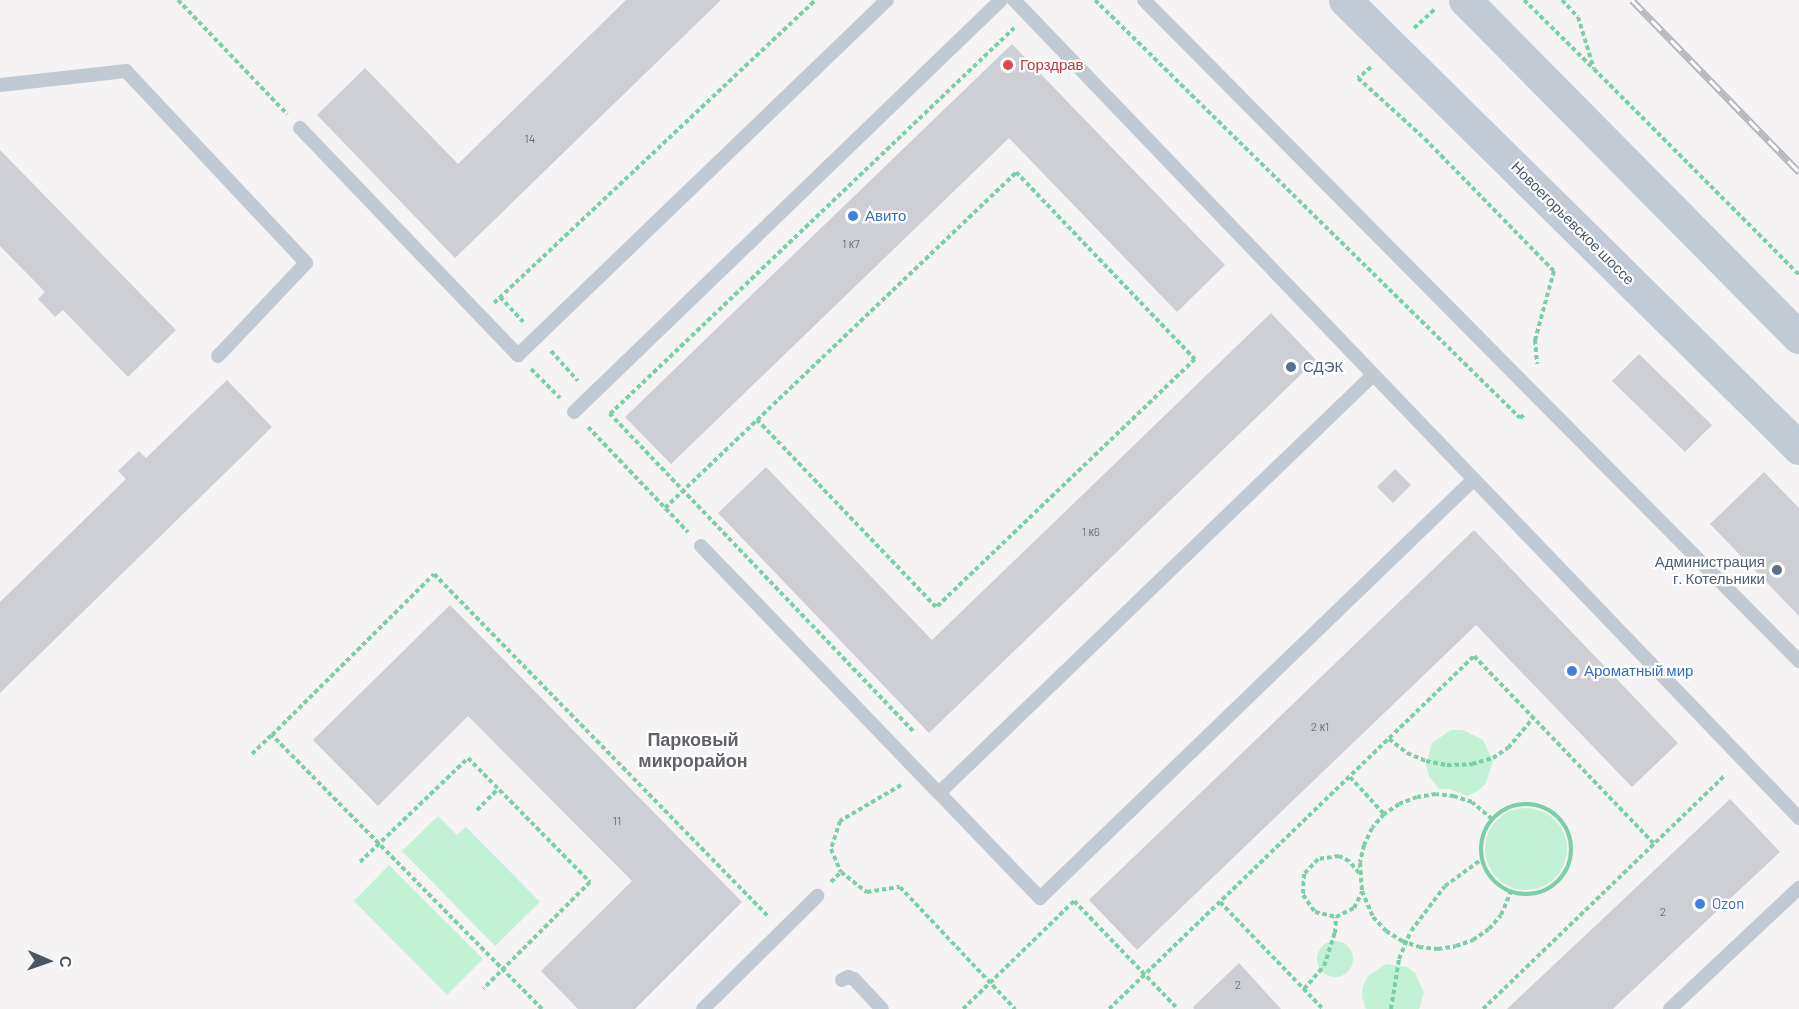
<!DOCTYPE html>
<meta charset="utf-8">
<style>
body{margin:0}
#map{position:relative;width:1799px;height:1009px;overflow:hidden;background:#f5f3f3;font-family:Barlow,sans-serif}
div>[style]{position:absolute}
.green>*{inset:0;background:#c3f1d5}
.round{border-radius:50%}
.building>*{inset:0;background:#cdcfd5}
.path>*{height:4px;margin-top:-2px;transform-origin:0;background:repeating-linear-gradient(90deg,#7ad0a6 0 4.5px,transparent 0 7.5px)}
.path>.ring{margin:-2px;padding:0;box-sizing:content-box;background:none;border:4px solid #7ad0a6;border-radius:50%}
.service>*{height:14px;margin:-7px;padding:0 7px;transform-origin:7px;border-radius:7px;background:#c1cad2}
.secondary>*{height:33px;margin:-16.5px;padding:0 16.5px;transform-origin:16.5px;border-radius:16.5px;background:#c1cbd6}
.rail>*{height:7px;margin-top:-3.5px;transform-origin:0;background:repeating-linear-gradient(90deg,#fff 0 14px,#b5b8bd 0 28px);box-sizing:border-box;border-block:2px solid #b5b8bd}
.dots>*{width:16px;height:16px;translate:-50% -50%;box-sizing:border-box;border:3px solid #fff;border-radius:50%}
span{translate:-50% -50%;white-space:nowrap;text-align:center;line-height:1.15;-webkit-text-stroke:4.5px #fff;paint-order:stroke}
.number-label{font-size:12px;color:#6b747e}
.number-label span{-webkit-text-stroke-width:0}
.health-label{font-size:15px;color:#be3a42}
.left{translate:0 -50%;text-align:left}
.shop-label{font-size:15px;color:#366cbe}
.street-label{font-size:15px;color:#4a5661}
.service-label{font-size:15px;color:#4e5e75}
.right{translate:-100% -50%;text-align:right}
.quarter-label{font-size:18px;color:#5f6368;font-weight:700}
.north{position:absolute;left:18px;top:931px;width:60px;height:60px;-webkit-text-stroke:4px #fff;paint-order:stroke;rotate:92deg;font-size:16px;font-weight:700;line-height:24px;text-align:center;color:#4a5661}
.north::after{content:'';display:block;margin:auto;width:21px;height:27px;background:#4a5661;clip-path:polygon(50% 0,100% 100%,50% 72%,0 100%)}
</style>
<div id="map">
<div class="green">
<i style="clip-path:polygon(1451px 730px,1463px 730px,1483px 740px,1493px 761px,1486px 783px,1478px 791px,1467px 796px,1449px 789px,1439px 789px,1429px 776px,1426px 765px,1432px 743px)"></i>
<i class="round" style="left:1485px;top:808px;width:82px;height:82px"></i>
<i style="clip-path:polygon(438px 816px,457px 835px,466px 827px,540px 902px,495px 946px,402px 851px)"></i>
<i style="clip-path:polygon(389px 865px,483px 959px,447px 995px,354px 901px)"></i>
<i class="round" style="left:1317px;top:941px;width:36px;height:36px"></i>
<i style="clip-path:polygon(1386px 964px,1407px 967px,1415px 973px,1424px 993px,1419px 1009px,1366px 1009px,1362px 996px,1363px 986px,1368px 976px)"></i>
</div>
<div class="building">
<i style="clip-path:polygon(626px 0,721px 0,455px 258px,317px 115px,365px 68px,458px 164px)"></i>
<i style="clip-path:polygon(1012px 44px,1225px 265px,1177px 312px,1009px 138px,671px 464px,625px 417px)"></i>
<i style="clip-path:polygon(0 150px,176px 330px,128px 377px,63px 310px,55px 317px,38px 299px,45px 292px,0 246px)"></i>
<i style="clip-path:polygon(1271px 313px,1316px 360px,929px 733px,718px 513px,766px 467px,932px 640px)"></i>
<i style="clip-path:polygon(1639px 354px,1712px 425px,1685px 452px,1612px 381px)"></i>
<i style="clip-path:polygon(227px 380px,272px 427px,0 693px,0 602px,126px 479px,118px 471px,139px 451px,146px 458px)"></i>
<i style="clip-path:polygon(1395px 469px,1411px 485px,1393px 503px,1377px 487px)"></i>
<i style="clip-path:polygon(1764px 472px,1799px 508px,1799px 616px,1710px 524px)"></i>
<i style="clip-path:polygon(1474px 530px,1678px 743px,1632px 787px,1476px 625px,1137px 950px,1089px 900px)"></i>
<i style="clip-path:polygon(450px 605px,742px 902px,635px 1009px,578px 1009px,541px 971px,632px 881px,468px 716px,378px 806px,313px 740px)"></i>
<i style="clip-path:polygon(1730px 799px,1780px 852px,1620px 1002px,1613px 1009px,1507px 1009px)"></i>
<i style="clip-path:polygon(1239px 963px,1281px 1009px,1194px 1009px,1193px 1007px)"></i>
</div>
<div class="path">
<i style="left:178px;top:0;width:158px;rotate:46.3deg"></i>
<i style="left:1095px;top:0;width:596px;rotate:44.52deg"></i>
<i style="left:1520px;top:418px;width:6px;rotate:-39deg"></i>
<i style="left:1524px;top:0;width:95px;rotate:44.6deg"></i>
<i style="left:1562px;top:0;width:23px;rotate:47deg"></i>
<i style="left:1578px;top:17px;width:54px;rotate:72.9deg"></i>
<i style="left:1594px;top:69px;width:291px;rotate:45.1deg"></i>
<i style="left:1414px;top:28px;width:28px;rotate:-42deg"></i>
<i style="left:1371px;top:67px;width:17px;rotate:140deg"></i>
<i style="left:1358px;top:78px;width:91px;rotate:42.3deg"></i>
<i style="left:1425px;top:139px;width:185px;rotate:45.7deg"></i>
<i style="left:1554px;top:271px;width:72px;rotate:105.4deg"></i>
<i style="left:1535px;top:340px;width:24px;rotate:85deg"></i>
<i style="left:500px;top:297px;width:34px;rotate:47deg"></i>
<i style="left:494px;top:303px;width:441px;rotate:-43.3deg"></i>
<i style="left:551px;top:351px;width:40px;rotate:48deg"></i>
<i style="left:531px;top:369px;width:41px;rotate:45deg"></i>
<i style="left:588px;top:427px;width:145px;rotate:46.4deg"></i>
<i style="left:665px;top:508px;width:486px;rotate:-43.7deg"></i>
<i style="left:1016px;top:172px;width:259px;rotate:46.3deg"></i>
<i style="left:1195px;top:359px;width:359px;rotate:136.2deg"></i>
<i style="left:936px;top:607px;width:259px;rotate:-133.7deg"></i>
<i style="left:913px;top:731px;width:439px;rotate:-133.7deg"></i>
<i style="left:610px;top:414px;width:559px;rotate:-43.69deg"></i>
<i style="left:1389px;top:739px;width:23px;rotate:38deg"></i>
<i style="left:1407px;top:753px;width:21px;rotate:23deg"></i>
<i style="left:1426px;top:761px;width:21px;rotate:11deg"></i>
<i style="left:1447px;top:765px;width:25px;rotate:-2deg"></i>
<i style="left:1472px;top:764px;width:22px;rotate:-16deg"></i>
<i style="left:1493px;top:758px;width:18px;rotate:-34deg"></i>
<i style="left:1508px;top:748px;width:39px;rotate:-50deg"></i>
<i style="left:252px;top:754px;width:28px;rotate:-44deg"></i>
<i style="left:1350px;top:777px;width:50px;rotate:47.4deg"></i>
<i style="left:901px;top:785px;width:71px;rotate:149.5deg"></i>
<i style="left:840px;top:821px;width:29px;rotate:108deg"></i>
<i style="left:831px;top:849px;width:25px;rotate:67deg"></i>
<i style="left:841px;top:872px;width:33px;rotate:38deg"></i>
<i style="left:867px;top:892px;width:33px;rotate:-9deg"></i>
<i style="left:900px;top:887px;width:168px;rotate:46.7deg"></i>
<i class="ring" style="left:1481px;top:804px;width:86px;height:86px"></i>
<i style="left:477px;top:810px;width:30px;rotate:-45deg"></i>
<i style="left:1492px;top:819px;width:26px;rotate:-140deg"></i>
<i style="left:1472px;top:802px;width:19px;rotate:-162deg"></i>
<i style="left:1454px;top:796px;width:18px;rotate:-174deg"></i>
<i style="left:1436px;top:794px;width:19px;rotate:171deg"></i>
<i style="left:1417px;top:797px;width:19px;rotate:159deg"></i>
<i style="left:1399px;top:804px;width:18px;rotate:146deg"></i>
<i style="left:1384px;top:814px;width:18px;rotate:131deg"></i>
<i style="left:1372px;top:828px;width:19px;rotate:115deg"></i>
<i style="left:1364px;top:845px;width:18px;rotate:103deg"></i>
<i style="left:1360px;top:863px;width:28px;rotate:86deg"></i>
<i style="left:1362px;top:891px;width:28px;rotate:67deg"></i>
<i style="left:1373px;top:917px;width:19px;rotate:47deg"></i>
<i style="left:1386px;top:931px;width:19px;rotate:32deg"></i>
<i style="left:1402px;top:941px;width:18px;rotate:19deg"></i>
<i style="left:1419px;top:947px;width:19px;rotate:6deg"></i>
<i style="left:1438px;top:949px;width:18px;rotate:-9deg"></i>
<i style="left:1456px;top:946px;width:18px;rotate:-19deg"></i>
<i style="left:1473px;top:940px;width:19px;rotate:-35deg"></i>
<i style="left:1489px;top:929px;width:18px;rotate:-49deg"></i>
<i style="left:1501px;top:915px;width:26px;rotate:-67deg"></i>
<i style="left:360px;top:862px;width:150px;rotate:-43.9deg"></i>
<i style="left:468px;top:758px;width:174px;rotate:45.5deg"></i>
<i style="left:590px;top:882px;width:151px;rotate:135deg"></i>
<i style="left:1359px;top:873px;width:16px;rotate:-130deg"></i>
<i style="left:1349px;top:861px;width:11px;rotate:-153deg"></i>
<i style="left:1339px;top:856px;width:21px;rotate:172deg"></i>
<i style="left:1318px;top:859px;width:21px;rotate:133deg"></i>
<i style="left:1304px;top:874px;width:21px;rotate:93deg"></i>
<i style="left:1303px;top:895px;width:21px;rotate:55deg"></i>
<i style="left:1315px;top:912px;width:22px;rotate:13deg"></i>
<i style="left:1336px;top:917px;width:20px;rotate:-27deg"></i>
<i style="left:1354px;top:908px;width:18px;rotate:-63deg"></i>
<i style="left:831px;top:882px;width:14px;rotate:-45deg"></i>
<i style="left:1220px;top:902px;width:149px;rotate:46.1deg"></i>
<i style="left:1304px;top:989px;width:30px;rotate:-49deg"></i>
<i style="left:1324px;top:966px;width:35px;rotate:-72deg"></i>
<i style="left:1335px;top:933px;width:16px;rotate:-86deg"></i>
<i style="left:542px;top:1009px;width:385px;rotate:-134.6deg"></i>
<i style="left:272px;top:735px;width:228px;rotate:-44.8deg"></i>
<i style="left:434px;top:574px;width:478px;rotate:45.7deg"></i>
<i style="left:963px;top:1009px;width:155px;rotate:-44.2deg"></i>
<i style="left:1074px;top:901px;width:150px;rotate:46.1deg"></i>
<i style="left:1109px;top:1009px;width:508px;rotate:-44.04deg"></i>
<i style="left:1474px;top:656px;width:260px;rotate:46.2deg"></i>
<i style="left:1391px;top:1009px;width:51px;rotate:-80.9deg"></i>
<i style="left:1399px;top:959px;width:30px;rotate:-67deg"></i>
<i style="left:1411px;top:931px;width:56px;rotate:-52.9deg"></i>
<i style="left:1445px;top:886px;width:46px;rotate:-36.1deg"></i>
<i style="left:1483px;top:1009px;width:337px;rotate:-44deg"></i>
</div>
<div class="service">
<i style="left:1014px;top:0;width:1134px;rotate:46.18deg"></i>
<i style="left:1144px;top:0;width:931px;rotate:45.26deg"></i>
<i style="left:0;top:85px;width:127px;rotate:-6.3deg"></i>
<i style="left:126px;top:71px;width:263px;rotate:46.8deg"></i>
<i style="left:306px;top:263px;width:128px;rotate:133.4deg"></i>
<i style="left:300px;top:128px;width:315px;rotate:46.2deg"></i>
<i style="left:518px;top:355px;width:512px;rotate:-43.89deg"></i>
<i style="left:574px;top:412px;width:593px;rotate:-43.98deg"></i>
<i style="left:701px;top:546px;width:343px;rotate:46.1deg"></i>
<i style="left:939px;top:793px;width:603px;rotate:-43.92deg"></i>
<i style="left:939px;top:793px;width:146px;rotate:46.1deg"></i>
<i style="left:1040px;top:898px;width:603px;rotate:-43.99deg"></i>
<i style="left:842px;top:980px;width:7px;rotate:-27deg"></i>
<i style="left:848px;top:977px;width:6px;rotate:18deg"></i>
<i style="left:854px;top:979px;width:41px;rotate:47deg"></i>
<i style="left:703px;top:1009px;width:161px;rotate:-44.7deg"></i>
<i style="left:1670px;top:1009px;width:177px;rotate:-43.2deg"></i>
</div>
<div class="secondary">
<i style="left:1345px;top:0;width:638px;rotate:44.62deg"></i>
<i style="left:1465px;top:0;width:474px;rotate:45.3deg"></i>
</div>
<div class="rail">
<i style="left:1632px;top:0;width:240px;rotate:45.8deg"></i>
</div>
<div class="dots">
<i style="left:1008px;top:65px;background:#e0444e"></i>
<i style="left:853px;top:216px;background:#3f7fe0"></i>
<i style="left:1291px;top:367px;background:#5c6f8a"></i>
<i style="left:1777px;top:570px;background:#5c6f8a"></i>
<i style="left:1572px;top:671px;background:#3f7fe0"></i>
<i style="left:1700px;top:904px;background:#3f7fe0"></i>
</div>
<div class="number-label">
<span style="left:530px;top:139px">14</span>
<span style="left:851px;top:244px">1 к7</span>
<span style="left:1091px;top:532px">1 к6</span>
<span style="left:1320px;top:727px">2 к1</span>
<span style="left:617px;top:821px">11</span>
<span style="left:1663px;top:912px">2</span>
<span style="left:1238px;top:985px">2</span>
</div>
<div class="health-label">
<span class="left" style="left:1020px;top:65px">Горздрав</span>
</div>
<div class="shop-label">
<span class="left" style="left:865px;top:216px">Авито</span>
<span class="left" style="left:1584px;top:671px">Ароматный мир</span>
<span class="left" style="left:1712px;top:904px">Ozon</span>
</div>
<div class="street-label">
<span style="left:1573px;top:223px;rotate:45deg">Новоегорьевское шоссе</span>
</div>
<div class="service-label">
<span class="left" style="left:1303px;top:367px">СДЭК</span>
<span class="right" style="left:1765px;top:570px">Администрация<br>г. Котельники</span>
</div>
<div class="quarter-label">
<span style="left:693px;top:750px">Парковый<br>микрорайон</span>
</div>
<div class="north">С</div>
</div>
